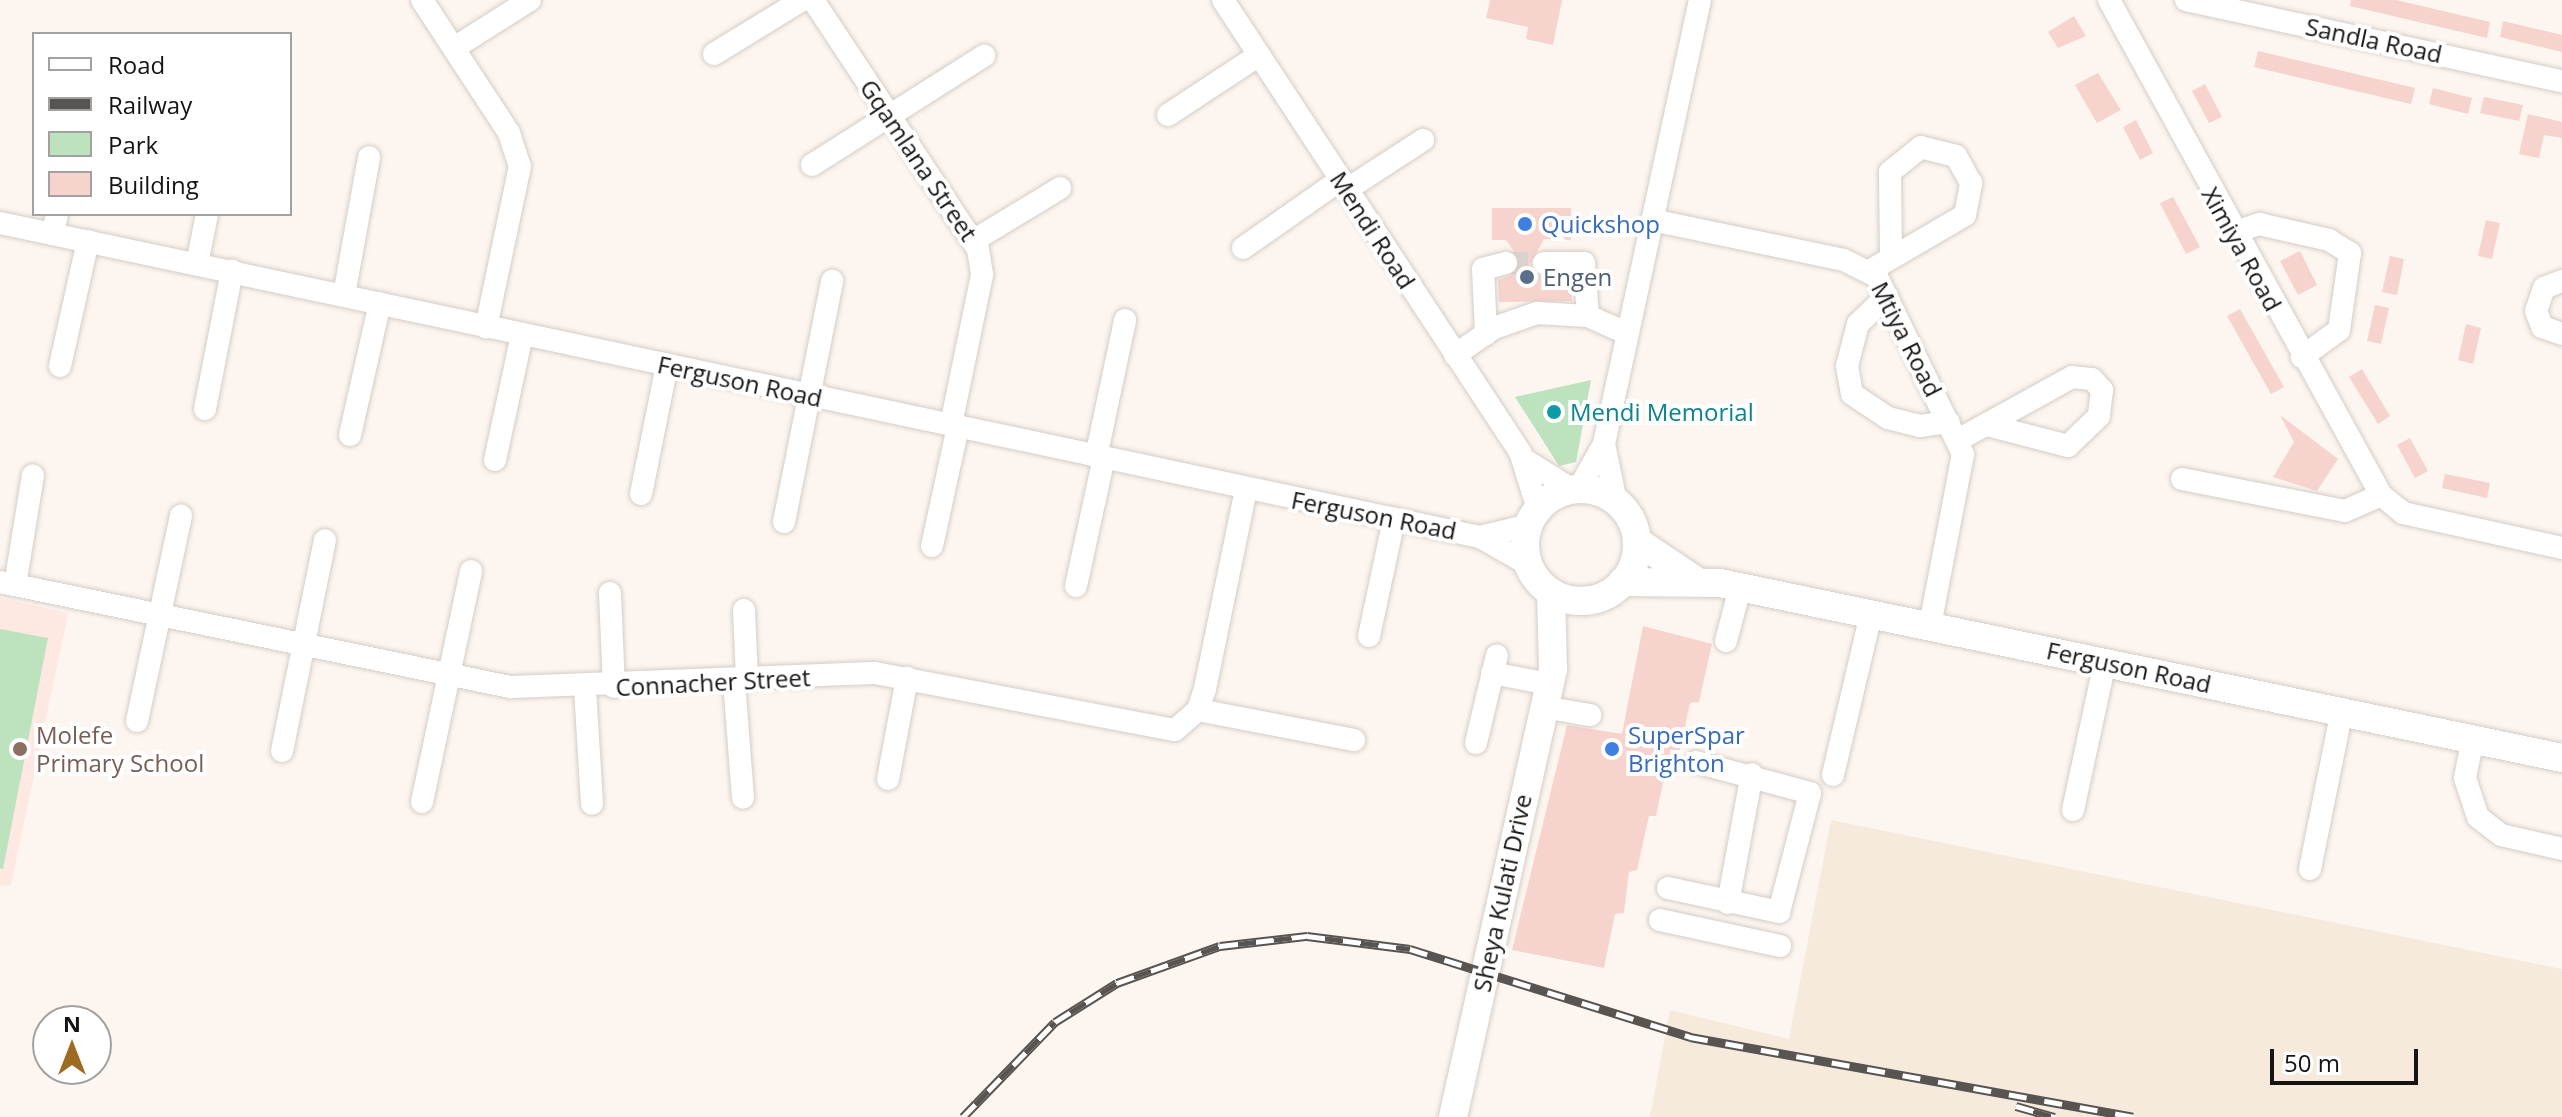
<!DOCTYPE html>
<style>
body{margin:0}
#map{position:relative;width:2562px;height:1117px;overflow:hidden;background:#fdf5ef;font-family:"Open Sans",sans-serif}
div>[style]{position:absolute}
.built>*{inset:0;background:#f6eadd}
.education>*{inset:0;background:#fde8e2}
.green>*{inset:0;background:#bde2be}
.building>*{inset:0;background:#f7d3cd}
.minor-tunnel>*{height:22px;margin-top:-11px;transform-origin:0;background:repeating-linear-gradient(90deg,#dad3ce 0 22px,transparent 0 33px)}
.roads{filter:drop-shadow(0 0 2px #d4cdc7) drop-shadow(0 0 2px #d4cdc7)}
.minor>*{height:22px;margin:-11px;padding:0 11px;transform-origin:11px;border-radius:11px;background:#fff}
.major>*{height:28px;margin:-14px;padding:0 14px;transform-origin:14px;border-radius:14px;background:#fff}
.major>.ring{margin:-14px;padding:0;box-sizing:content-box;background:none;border:28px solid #fff;border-radius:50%}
.rail>*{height:9px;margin-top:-4.5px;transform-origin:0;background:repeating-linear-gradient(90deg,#fff 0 18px,#585451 0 36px);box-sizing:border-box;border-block:2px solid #585451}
.dots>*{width:22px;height:22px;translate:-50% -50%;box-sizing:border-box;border:4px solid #fff;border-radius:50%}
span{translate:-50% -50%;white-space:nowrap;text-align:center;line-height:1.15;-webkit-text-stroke:8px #fff;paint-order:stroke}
.street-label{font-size:24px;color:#161412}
.shop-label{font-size:24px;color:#366cbe}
.left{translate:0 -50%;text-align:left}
.service-label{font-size:24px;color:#4e5e75}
.culture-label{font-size:24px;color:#0d838f}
.education-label{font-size:24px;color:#785e54}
.legend{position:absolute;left:32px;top:32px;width:260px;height:184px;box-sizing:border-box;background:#fff;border:2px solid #a2a1a0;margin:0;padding:10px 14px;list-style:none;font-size:24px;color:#161412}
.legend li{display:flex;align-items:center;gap:16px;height:40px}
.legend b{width:40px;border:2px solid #a2a1a0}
.north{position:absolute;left:32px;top:1005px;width:80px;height:80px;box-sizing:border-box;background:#fff;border:2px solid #a2a1a0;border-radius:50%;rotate:0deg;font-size:22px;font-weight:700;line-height:32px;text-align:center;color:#161412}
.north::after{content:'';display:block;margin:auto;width:28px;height:36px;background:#9e6b21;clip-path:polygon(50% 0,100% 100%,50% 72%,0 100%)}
.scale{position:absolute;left:2270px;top:1049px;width:148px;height:36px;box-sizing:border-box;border:4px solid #161412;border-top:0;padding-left:10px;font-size:24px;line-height:28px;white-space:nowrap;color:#161412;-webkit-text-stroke:6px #fff;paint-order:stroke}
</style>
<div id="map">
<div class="built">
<i style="clip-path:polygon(1831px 820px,2562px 969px,2562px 1117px,1650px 1117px,1670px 1010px,1789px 1039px)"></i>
</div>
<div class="education">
<i style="clip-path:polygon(0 598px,68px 613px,11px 885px,0 886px)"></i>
</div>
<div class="green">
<i style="clip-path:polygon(1591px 380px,1576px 462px,1559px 466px,1515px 397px)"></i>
<i style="clip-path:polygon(0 629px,48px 638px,3px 869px,0 868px)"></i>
</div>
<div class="building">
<i style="clip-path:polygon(1490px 0,1562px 0,1553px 45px,1526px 39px,1528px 27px,1486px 18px)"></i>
<i style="clip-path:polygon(2351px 0,2396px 0,2490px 22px,2487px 38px,2350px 6px)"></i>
<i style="clip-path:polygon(2074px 16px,2086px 36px,2058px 48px,2048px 32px)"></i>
<i style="clip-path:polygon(2503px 21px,2562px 35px,2562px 52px,2500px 37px)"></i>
<i style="clip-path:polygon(2258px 51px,2415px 88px,2411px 104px,2254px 67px)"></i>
<i style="clip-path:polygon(2098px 73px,2121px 110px,2097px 123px,2075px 85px)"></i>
<i style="clip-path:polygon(2205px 84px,2222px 117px,2209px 123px,2192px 91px)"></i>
<i style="clip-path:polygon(2433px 88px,2472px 98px,2468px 114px,2429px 104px)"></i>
<i style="clip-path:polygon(2484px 97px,2523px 105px,2519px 121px,2480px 113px)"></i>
<i style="clip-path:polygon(2528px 114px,2562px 122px,2562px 138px,2544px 135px,2539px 158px,2519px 154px)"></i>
<i style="clip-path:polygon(2136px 120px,2153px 153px,2140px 160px,2123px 127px)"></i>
<i style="clip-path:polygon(2173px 197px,2200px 247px,2186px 254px,2160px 203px)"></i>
<i style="clip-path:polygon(1492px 208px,1571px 208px,1571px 240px,1544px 239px,1530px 264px,1538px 275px,1571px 277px,1572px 301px,1499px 302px,1498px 280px,1515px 273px,1520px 260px,1506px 240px,1492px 240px)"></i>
<i style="clip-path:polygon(2486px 220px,2500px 223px,2492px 259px,2478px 256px)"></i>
<i style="clip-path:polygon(2300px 251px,2317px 285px,2298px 295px,2280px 261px)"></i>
<i style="clip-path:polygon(2390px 256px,2404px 259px,2397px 295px,2382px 292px)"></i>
<i style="clip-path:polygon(2375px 305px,2389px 308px,2381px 344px,2367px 341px)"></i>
<i style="clip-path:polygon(2240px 309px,2284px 387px,2271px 394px,2227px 316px)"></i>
<i style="clip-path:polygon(2466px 324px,2481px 328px,2473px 364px,2458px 360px)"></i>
<i style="clip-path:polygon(2362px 369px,2390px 416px,2378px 424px,2349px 377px)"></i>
<i style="clip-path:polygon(2280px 415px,2338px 459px,2317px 491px,2273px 477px,2294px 442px)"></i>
<i style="clip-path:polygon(2410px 438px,2428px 471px,2415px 478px,2397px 445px)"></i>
<i style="clip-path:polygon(2445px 474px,2490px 483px,2487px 498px,2442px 488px)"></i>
<i style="clip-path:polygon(1643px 626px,1712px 644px,1699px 702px,1690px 703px,1678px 759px,1668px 759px,1656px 816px,1649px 816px,1637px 870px,1629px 872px,1624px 913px,1615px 914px,1604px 968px,1512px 950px,1567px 725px,1622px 734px)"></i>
</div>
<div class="minor-tunnel">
<i style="left:1506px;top:263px;width:38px"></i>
</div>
<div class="roads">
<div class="minor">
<i style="left:422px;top:0;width:159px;rotate:56.8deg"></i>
<i style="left:509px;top:133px;width:35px;rotate:72deg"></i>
<i style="left:520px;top:166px;width:165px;rotate:101.9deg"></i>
<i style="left:813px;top:0;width:299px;rotate:56.5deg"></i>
<i style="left:978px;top:249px;width:26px;rotate:81deg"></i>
<i style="left:982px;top:275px;width:153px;rotate:101.7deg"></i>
<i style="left:1223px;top:0;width:541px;rotate:56.69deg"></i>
<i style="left:1520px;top:452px;width:60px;rotate:72.5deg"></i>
<i style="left:2109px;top:0;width:565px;rotate:61.21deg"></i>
<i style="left:2381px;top:495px;width:28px;rotate:39deg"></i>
<i style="left:2403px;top:513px;width:163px;rotate:12.4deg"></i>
<i style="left:2186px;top:0;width:385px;rotate:12.2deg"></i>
<i style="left:454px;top:48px;width:90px;rotate:-32.3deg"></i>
<i style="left:714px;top:54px;width:103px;rotate:-31.5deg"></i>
<i style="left:1168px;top:115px;width:109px;rotate:-33.4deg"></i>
<i style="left:812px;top:165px;width:204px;rotate:-32.4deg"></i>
<i style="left:1346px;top:190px;width:92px;rotate:-33deg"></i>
<i style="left:1652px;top:220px;width:196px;rotate:11.8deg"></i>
<i style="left:1844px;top:260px;width:37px;rotate:27deg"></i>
<i style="left:1877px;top:277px;width:197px;rotate:64.1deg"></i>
<i style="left:1963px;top:454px;width:174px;rotate:100.9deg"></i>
<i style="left:0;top:223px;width:1513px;rotate:11.98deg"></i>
<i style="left:1480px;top:537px;width:56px;rotate:29.7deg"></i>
<i style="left:2233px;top:233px;width:28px;rotate:-19deg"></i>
<i style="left:2259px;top:224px;width:72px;rotate:12.9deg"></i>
<i style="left:2329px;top:240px;width:25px;rotate:32deg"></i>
<i style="left:2350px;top:253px;width:78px;rotate:98.1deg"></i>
<i style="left:2339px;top:330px;width:46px;rotate:143.9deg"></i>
<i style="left:53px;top:234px;width:20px;rotate:-79deg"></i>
<i style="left:973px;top:241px;width:102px;rotate:-31.3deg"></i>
<i style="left:1243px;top:248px;width:118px;rotate:-35deg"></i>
<i style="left:1544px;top:263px;width:40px"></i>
<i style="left:1584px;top:263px;width:53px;rotate:85.7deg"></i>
<i style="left:197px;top:264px;width:51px;rotate:-78.7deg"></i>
<i style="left:1871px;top:270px;width:109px;rotate:-30.3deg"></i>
<i style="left:1965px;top:215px;width:33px;rotate:-79deg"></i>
<i style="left:1971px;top:183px;width:31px;rotate:-119deg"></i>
<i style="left:1956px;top:156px;width:36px;rotate:-166deg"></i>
<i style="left:1921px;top:147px;width:40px;rotate:141deg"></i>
<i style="left:1890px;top:172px;width:80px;rotate:89.3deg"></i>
<i style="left:2562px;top:281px;width:19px;rotate:159deg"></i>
<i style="left:2544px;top:288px;width:24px;rotate:109deg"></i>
<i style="left:2536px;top:311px;width:17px;rotate:69deg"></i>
<i style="left:2542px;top:327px;width:21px;rotate:19deg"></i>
<i style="left:344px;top:295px;width:140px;rotate:-79.7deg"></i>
<i style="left:1887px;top:296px;width:40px;rotate:136deg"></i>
<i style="left:1858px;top:324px;width:43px;rotate:104.7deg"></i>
<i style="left:1847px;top:366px;width:28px;rotate:80deg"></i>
<i style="left:1852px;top:394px;width:43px;rotate:33.7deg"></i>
<i style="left:1888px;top:418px;width:33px;rotate:14deg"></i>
<i style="left:1920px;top:426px;width:29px;rotate:-8deg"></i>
<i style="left:1486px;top:334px;width:65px;rotate:-92.6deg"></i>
<i style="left:1483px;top:269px;width:24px;rotate:-15deg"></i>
<i style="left:1455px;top:355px;width:47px;rotate:-34.7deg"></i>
<i style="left:1494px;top:328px;width:46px;rotate:-19.2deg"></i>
<i style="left:1537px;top:313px;width:51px;rotate:3.4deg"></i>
<i style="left:1588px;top:316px;width:42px;rotate:24.1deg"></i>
<i style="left:60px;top:366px;width:128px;rotate:-77.4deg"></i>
<i style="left:205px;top:409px;width:141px;rotate:-78.9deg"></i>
<i style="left:350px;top:435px;width:135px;rotate:-77.2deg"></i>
<i style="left:1958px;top:440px;width:130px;rotate:-28.9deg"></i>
<i style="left:2072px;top:377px;width:20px;rotate:6deg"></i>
<i style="left:2092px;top:379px;width:15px;rotate:48deg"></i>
<i style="left:2102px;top:390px;width:26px;rotate:97deg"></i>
<i style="left:2099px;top:416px;width:43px;rotate:135.9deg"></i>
<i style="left:2068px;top:446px;width:84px;rotate:-165.5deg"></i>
<i style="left:1604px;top:444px;width:59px;rotate:78.3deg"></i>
<i style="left:1096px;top:457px;width:140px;rotate:-78deg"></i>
<i style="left:495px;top:460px;width:128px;rotate:-77.8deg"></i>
<i style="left:1525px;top:460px;width:57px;rotate:32deg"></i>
<i style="left:2182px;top:479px;width:166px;rotate:11.1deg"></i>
<i style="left:2345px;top:511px;width:39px;rotate:-24deg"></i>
<i style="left:1578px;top:490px;width:53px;rotate:-60.5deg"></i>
<i style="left:1604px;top:444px;width:454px;rotate:-77.8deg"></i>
<i style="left:641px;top:494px;width:132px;rotate:-78.6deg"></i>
<i style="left:784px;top:522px;width:246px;rotate:-78.7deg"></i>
<i style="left:1480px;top:537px;width:50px;rotate:-13.8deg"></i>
<i style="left:932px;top:546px;width:122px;rotate:-77.7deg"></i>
<i style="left:0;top:582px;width:521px;rotate:11.63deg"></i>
<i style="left:510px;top:687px;width:365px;rotate:-2.2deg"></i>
<i style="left:875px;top:673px;width:305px;rotate:10.8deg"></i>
<i style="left:1175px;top:730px;width:30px;rotate:-41deg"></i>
<i style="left:1198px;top:710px;width:22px;rotate:-72deg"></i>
<i style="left:1205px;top:689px;width:204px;rotate:-78.4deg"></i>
<i style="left:15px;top:585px;width:111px;rotate:-80.7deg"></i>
<i style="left:1076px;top:586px;width:131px;rotate:-77.7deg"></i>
<i style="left:610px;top:593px;width:94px;rotate:87.6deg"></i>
<i style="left:744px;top:610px;width:70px;rotate:87.5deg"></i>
<i style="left:1369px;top:636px;width:120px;rotate:-77.9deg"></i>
<i style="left:1726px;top:641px;width:55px;rotate:-75.2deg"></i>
<i style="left:1492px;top:673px;width:58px;rotate:10.9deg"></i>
<i style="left:734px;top:681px;width:117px;rotate:85.6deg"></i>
<i style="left:585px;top:689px;width:115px;rotate:86.5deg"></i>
<i style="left:1543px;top:707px;width:48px;rotate:9.7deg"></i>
<i style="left:1198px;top:710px;width:159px;rotate:10.9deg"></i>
<i style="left:137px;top:721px;width:210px;rotate:-77.9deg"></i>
<i style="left:2473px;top:738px;width:41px;rotate:101.3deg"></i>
<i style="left:2465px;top:778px;width:41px;rotate:71.6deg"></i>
<i style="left:2478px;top:817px;width:29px;rotate:38deg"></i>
<i style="left:2501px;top:835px;width:63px;rotate:12.9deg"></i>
<i style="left:1476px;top:743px;width:90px;rotate:-76.6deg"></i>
<i style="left:282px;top:751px;width:215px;rotate:-78.5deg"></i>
<i style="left:1833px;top:775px;width:165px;rotate:-76.7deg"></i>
<i style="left:888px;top:779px;width:103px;rotate:-79.3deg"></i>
<i style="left:422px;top:802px;width:236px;rotate:-78deg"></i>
<i style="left:2073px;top:810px;width:151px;rotate:-77.8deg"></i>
<i style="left:2310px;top:869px;width:161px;rotate:-78.6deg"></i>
<i style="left:1668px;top:888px;width:114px;rotate:12.2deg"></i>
<i style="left:1779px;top:912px;width:123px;rotate:-75.4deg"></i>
<i style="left:1810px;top:793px;width:118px;rotate:-164.8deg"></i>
<i style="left:1728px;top:903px;width:131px;rotate:-79.5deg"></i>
<i style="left:1660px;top:920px;width:123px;rotate:12.2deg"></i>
</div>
<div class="major">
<i class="ring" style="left:1525px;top:489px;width:84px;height:84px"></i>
<i style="left:1637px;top:541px;width:70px;rotate:33.9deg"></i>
<i style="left:1622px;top:582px;width:98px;rotate:0.6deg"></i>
<i style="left:1720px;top:583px;width:860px;rotate:11.74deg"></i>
<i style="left:1453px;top:1117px;width:459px;rotate:-77.4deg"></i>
<i style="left:1553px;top:669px;width:77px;rotate:-91.5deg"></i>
</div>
</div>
<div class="rail">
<i style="left:2016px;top:1106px;width:40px;rotate:16deg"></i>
<i style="left:963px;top:1117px;width:132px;rotate:-45.9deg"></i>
<i style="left:1055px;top:1022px;width:73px;rotate:-32.2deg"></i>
<i style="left:1117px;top:983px;width:109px;rotate:-19.8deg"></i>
<i style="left:1220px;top:946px;width:88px;rotate:-6.6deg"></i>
<i style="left:1307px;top:936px;width:104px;rotate:7.2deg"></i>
<i style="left:1410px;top:949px;width:294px;rotate:17.4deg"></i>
<i style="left:1690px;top:1037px;width:450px;rotate:10.2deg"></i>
</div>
<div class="dots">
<i style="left:1525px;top:224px;background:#3f7fe0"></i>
<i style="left:1527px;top:277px;background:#5c6f8a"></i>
<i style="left:1554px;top:412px;background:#0f9aa8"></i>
<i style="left:20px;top:749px;background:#8d6e63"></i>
<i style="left:1612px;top:749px;background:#3f7fe0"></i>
</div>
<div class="street-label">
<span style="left:2374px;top:40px;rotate:12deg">Sandla Road</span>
<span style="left:919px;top:160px;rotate:56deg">Gqamlana Street</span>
<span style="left:1373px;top:230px;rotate:57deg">Mendi Road</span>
<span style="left:2242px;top:249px;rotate:61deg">Ximiya Road</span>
<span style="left:1907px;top:339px;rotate:63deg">Mtiya Road</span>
<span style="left:740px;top:381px;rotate:12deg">Ferguson Road</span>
<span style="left:1374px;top:515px;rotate:11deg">Ferguson Road</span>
<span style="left:2129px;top:667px;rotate:12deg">Ferguson Road</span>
<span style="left:713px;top:682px;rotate:-3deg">Connacher Street</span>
<span style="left:1502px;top:893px;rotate:-78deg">Sheya Kulati Drive</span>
</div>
<div class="shop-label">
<span class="left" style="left:1541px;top:224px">Quickshop</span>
<span class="left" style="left:1628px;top:749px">SuperSpar<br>Brighton</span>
</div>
<div class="service-label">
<span class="left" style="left:1543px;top:277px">Engen</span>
</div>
<div class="culture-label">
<span class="left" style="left:1570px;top:412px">Mendi Memorial</span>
</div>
<div class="education-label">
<span class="left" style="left:36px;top:749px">Molefe<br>Primary School</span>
</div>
<ul class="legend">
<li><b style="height:10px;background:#fff"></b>Road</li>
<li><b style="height:10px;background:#585451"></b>Railway</li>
<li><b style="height:22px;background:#bde2be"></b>Park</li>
<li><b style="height:22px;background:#f7d3cd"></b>Building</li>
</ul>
<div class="north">N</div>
<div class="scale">50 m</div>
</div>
